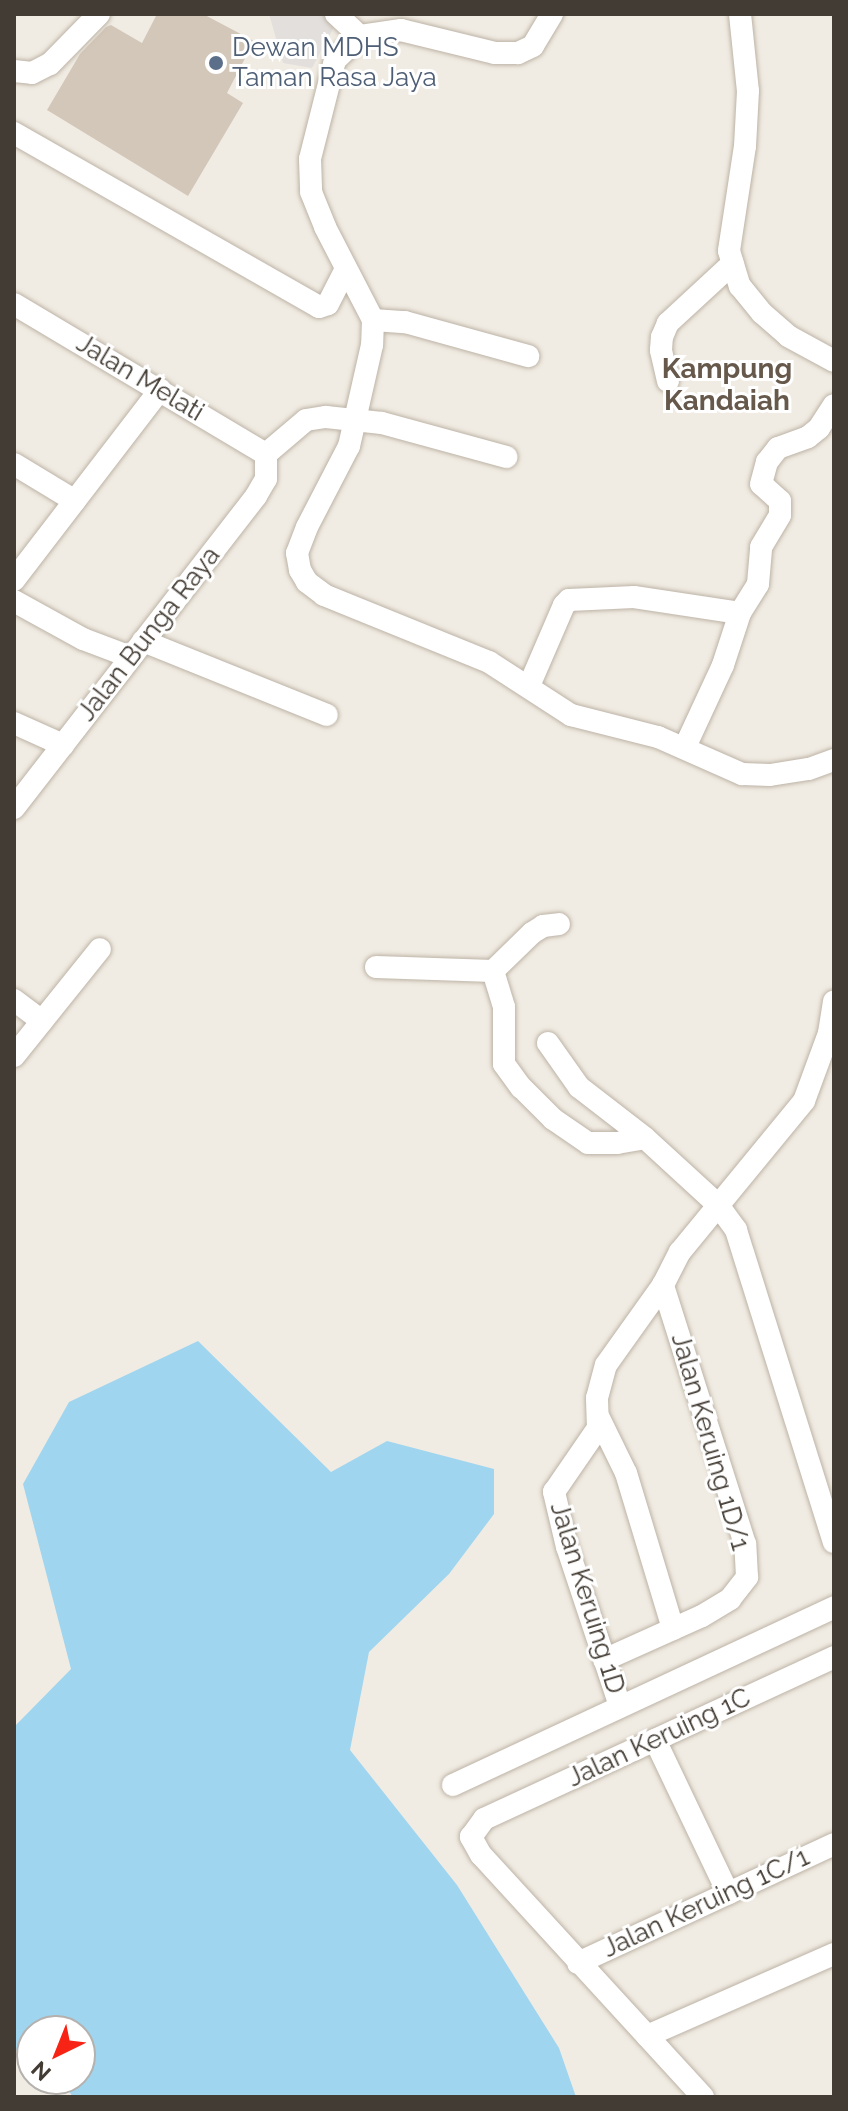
<!DOCTYPE html>
<style>
body{margin:0}
#map{position:relative;width:848px;height:2111px;overflow:hidden;background:#f1ece3;font-family:Raleway,sans-serif}
div>[style]{position:absolute}
.parking>*{inset:0;background:#e2dfdc}
.water>*{inset:0;background:#9fd5ef}
.building>*{inset:0;background:#d3c7b9}
.roads{filter:drop-shadow(0 0 2px #bdb3a6) drop-shadow(0 0 2px #bdb3a6)}
.minor>*{height:22px;margin:-11px;padding:0 11px;transform-origin:11px;border-radius:11px;background:#fff}
.dots>*{width:22px;height:22px;translate:-50% -50%;box-sizing:border-box;border:4px solid #fff;border-radius:50%}
span{translate:-50% -50%;white-space:nowrap;text-align:center;line-height:1.15;-webkit-text-stroke:6px #fff;paint-order:stroke}
.service-label{font-size:26px;color:#4e5e75}
.left{translate:0 -50%;text-align:left}
.street-label{font-size:26px;color:#433c34}
.neighbourhood-label{font-size:28px;color:#66594b;font-weight:700}
.frame{position:absolute;inset:0;border:16px solid #433c34;pointer-events:none}
.north{position:absolute;left:16px;top:2015px;width:80px;height:80px;box-sizing:border-box;background:#fff;border:2px solid #b4b1ae;border-radius:50%;rotate:223deg;font-size:22px;font-weight:700;line-height:32px;text-align:center;color:#433c34}
.north::after{content:'';display:block;margin:auto;width:28px;height:36px;background:#f72415;clip-path:polygon(50% 0,100% 100%,50% 72%,0 100%)}
</style>
<div id="map">
<div class="parking">
<i style="clip-path:polygon(269px 14px,341px 14px,312px 68px,283px 63px)"></i>
</div>
<div class="water">
<i style="clip-path:polygon(198px 1341px,331px 1472px,387px 1441px,494px 1469px,494px 1514px,449px 1574px,369px 1652px,350px 1750px,457px 1885px,559px 2048px,576px 2097px,73px 2097px,60px 2079px,80px 2079px,80px 2031px,32px 2031px,32px 2061px,14px 2049px,14px 1727px,71px 1669px,23px 1484px,69px 1402px)"></i>
</div>
<div class="building">
<i style="clip-path:polygon(157px 14px,203px 14px,254px 41px,227px 93px,243px 103px,188px 196px,47px 110px,80px 54px,106px 27px,111px 25px,142px 43px)"></i>
</div>
<div class="roads">
<div class="minor">
<i style="left:336px;top:14px;width:33px;rotate:43deg"></i>
<i style="left:552px;top:14px;width:37px;rotate:121deg"></i>
<i style="left:533px;top:46px;width:17px;rotate:155deg"></i>
<i style="left:518px;top:53px;width:23px;rotate:180deg"></i>
<i style="left:495px;top:53px;width:97px;rotate:-166.3deg"></i>
<i style="left:401px;top:30px;width:41px;rotate:171.7deg"></i>
<i style="left:360px;top:36px;width:35px;rotate:136deg"></i>
<i style="left:335px;top:60px;width:102px;rotate:104.2deg"></i>
<i style="left:310px;top:159px;width:33px;rotate:88deg"></i>
<i style="left:311px;top:192px;width:38px;rotate:68deg"></i>
<i style="left:325px;top:227px;width:105px;rotate:62.7deg"></i>
<i style="left:373px;top:320px;width:25px;rotate:92deg"></i>
<i style="left:372px;top:345px;width:104px;rotate:102.8deg"></i>
<i style="left:349px;top:446px;width:91px;rotate:117.4deg"></i>
<i style="left:307px;top:527px;width:28px;rotate:111deg"></i>
<i style="left:297px;top:553px;width:17px;rotate:80deg"></i>
<i style="left:300px;top:570px;width:14px;rotate:60deg"></i>
<i style="left:307px;top:582px;width:21px;rotate:37deg"></i>
<i style="left:324px;top:595px;width:178px;rotate:22.1deg"></i>
<i style="left:489px;top:662px;width:98px;rotate:32.9deg"></i>
<i style="left:571px;top:715px;width:90px;rotate:14.2deg"></i>
<i style="left:658px;top:737px;width:92px;rotate:23.8deg"></i>
<i style="left:742px;top:774px;width:28px;rotate:2deg"></i>
<i style="left:770px;top:775px;width:39px;rotate:-9deg"></i>
<i style="left:809px;top:769px;width:27px;rotate:-20deg"></i>
<i style="left:740px;top:14px;width:77px;rotate:84.1deg"></i>
<i style="left:748px;top:91px;width:55px;rotate:93.1deg"></i>
<i style="left:745px;top:146px;width:106px;rotate:98.7deg"></i>
<i style="left:729px;top:251px;width:37px;rotate:73deg"></i>
<i style="left:740px;top:286px;width:35px;rotate:51deg"></i>
<i style="left:762px;top:313px;width:35px;rotate:41deg"></i>
<i style="left:788px;top:336px;width:52px;rotate:28.5deg"></i>
<i style="left:14px;top:71px;width:18px;rotate:6deg"></i>
<i style="left:32px;top:73px;width:20px;rotate:-27deg"></i>
<i style="left:50px;top:64px;width:70px;rotate:-45.6deg"></i>
<i style="left:14px;top:133px;width:351px;rotate:29.7deg"></i>
<i style="left:319px;top:307px;width:9px;rotate:-18deg"></i>
<i style="left:328px;top:304px;width:39px;rotate:-63deg"></i>
<i style="left:14px;top:304px;width:293px;rotate:30.8deg"></i>
<i style="left:373px;top:320px;width:32px;rotate:4deg"></i>
<i style="left:405px;top:322px;width:128px;rotate:15.5deg"></i>
<i style="left:668px;top:381px;width:32px;rotate:-103deg"></i>
<i style="left:661px;top:350px;width:13px;rotate:-86deg"></i>
<i style="left:662px;top:337px;width:15px;rotate:-67deg"></i>
<i style="left:668px;top:323px;width:88px;rotate:-42.7deg"></i>
<i style="left:266px;top:454px;width:52px;rotate:-40.4deg"></i>
<i style="left:306px;top:420px;width:20px;rotate:-9deg"></i>
<i style="left:326px;top:417px;width:56px;rotate:6.1deg"></i>
<i style="left:382px;top:423px;width:129px;rotate:15.3deg"></i>
<i style="left:14px;top:464px;width:71px;rotate:31.2deg"></i>
<i style="left:14px;top:580px;width:240px;rotate:-52.5deg"></i>
<i style="left:14px;top:601px;width:79px;rotate:28.8deg"></i>
<i style="left:83px;top:639px;width:51px;rotate:20.6deg"></i>
<i style="left:143px;top:641px;width:198px;rotate:21.9deg"></i>
<i style="left:529px;top:686px;width:88px;rotate:-66.6deg"></i>
<i style="left:564px;top:605px;width:7px;rotate:-45deg"></i>
<i style="left:569px;top:600px;width:65px;rotate:-2.6deg"></i>
<i style="left:634px;top:597px;width:107px;rotate:8.6deg"></i>
<i style="left:14px;top:723px;width:54px;rotate:24.2deg"></i>
<i style="left:685px;top:747px;width:90px;rotate:-65.1deg"></i>
<i style="left:723px;top:665px;width:55px;rotate:-71.9deg"></i>
<i style="left:740px;top:613px;width:34px;rotate:-58deg"></i>
<i style="left:758px;top:584px;width:37px;rotate:-85deg"></i>
<i style="left:761px;top:547px;width:37px;rotate:-59deg"></i>
<i style="left:780px;top:515px;width:14px;rotate:-90deg"></i>
<i style="left:780px;top:501px;width:25px;rotate:-138deg"></i>
<i style="left:761px;top:484px;width:23px;rotate:-75deg"></i>
<i style="left:767px;top:462px;width:18px;rotate:-52deg"></i>
<i style="left:778px;top:448px;width:32px;rotate:-20deg"></i>
<i style="left:808px;top:437px;width:14px;rotate:-39deg"></i>
<i style="left:819px;top:428px;width:27px;rotate:-57deg"></i>
<i style="left:14px;top:808px;width:395px;rotate:-52.2deg"></i>
<i style="left:256px;top:496px;width:20px;rotate:-60deg"></i>
<i style="left:266px;top:479px;width:25px;rotate:-90deg"></i>
<i style="left:376px;top:967px;width:117px;rotate:2deg"></i>
<i style="left:493px;top:971px;width:54px;rotate:-44.3deg"></i>
<i style="left:532px;top:933px;width:13px;rotate:-32deg"></i>
<i style="left:543px;top:926px;width:16px;rotate:-7deg"></i>
<i style="left:493px;top:971px;width:38px;rotate:73deg"></i>
<i style="left:504px;top:1007px;width:57px;rotate:90deg"></i>
<i style="left:504px;top:1064px;width:29px;rotate:54deg"></i>
<i style="left:521px;top:1087px;width:45px;rotate:45deg"></i>
<i style="left:553px;top:1119px;width:42px;rotate:34.4deg"></i>
<i style="left:588px;top:1143px;width:29px"></i>
<i style="left:617px;top:1143px;width:28px;rotate:-10deg"></i>
<i style="left:645px;top:1138px;width:99px;rotate:42.5deg"></i>
<i style="left:718px;top:1205px;width:31px;rotate:54deg"></i>
<i style="left:736px;top:1230px;width:327px;rotate:72.6deg"></i>
<i style="left:14px;top:1000px;width:35px;rotate:37deg"></i>
<i style="left:548px;top:1043px;width:54px;rotate:54.8deg"></i>
<i style="left:579px;top:1087px;width:83px;rotate:37.7deg"></i>
<i style="left:14px;top:1056px;width:137px;rotate:-51.2deg"></i>
<i style="left:599px;top:1418px;width:61px;rotate:63.9deg"></i>
<i style="left:626px;top:1473px;width:163px;rotate:73.2deg"></i>
<i style="left:604px;top:1660px;width:107px;rotate:-24.2deg"></i>
<i style="left:702px;top:1616px;width:33px;rotate:-31deg"></i>
<i style="left:730px;top:1599px;width:28px;rotate:-52deg"></i>
<i style="left:747px;top:1577px;width:33px;rotate:-93deg"></i>
<i style="left:745px;top:1544px;width:272px;rotate:-107.6deg"></i>
<i style="left:620px;top:1706px;width:168px;rotate:-108.4deg"></i>
<i style="left:567px;top:1547px;width:57px;rotate:-103.3deg"></i>
<i style="left:554px;top:1492px;width:78px;rotate:-55.5deg"></i>
<i style="left:598px;top:1428px;width:30px;rotate:-92deg"></i>
<i style="left:597px;top:1398px;width:34px;rotate:-75deg"></i>
<i style="left:606px;top:1365px;width:98px;rotate:-54.5deg"></i>
<i style="left:663px;top:1285px;width:37px;rotate:-63deg"></i>
<i style="left:680px;top:1252px;width:195px;rotate:-50.6deg"></i>
<i style="left:804px;top:1101px;width:72px;rotate:-69.8deg"></i>
<i style="left:829px;top:1033px;width:32px;rotate:-81deg"></i>
<i style="left:655px;top:1740px;width:170px;rotate:64.5deg"></i>
<i style="left:453px;top:1785px;width:421px;rotate:-25deg"></i>
<i style="left:578px;top:1963px;width:282px;rotate:-24.9deg"></i>
<i style="left:647px;top:2036px;width:204px;rotate:-23.7deg"></i>
<i style="left:703px;top:2097px;width:328px;rotate:-132.5deg"></i>
<i style="left:481px;top:1855px;width:21px;rotate:-119deg"></i>
<i style="left:471px;top:1837px;width:22px;rotate:-54deg"></i>
<i style="left:484px;top:1819px;width:386px;rotate:-24.8deg"></i>
</div>
</div>
<div class="dots">
<i style="left:216px;top:63px;background:#5c6f8a"></i>
</div>
<div class="service-label">
<span class="left" style="left:232px;top:63px">Dewan MDHS<br>Taman Rasa Jaya</span>
</div>
<div class="street-label">
<span style="left:140px;top:378px;rotate:31deg">Jalan Melati</span>
<span style="left:149px;top:634px;rotate:-52deg">Jalan Bunga Raya</span>
<span style="left:710px;top:1442px;rotate:74deg">Jalan Keruing 1D/1</span>
<span style="left:587px;top:1598px;rotate:73deg">Jalan Keruing 1D</span>
<span style="left:659px;top:1738px;rotate:-25deg">Jalan Keruing 1C</span>
<span style="left:706px;top:1903px;rotate:-25deg">Jalan Keruing 1C/1</span>
</div>
<div class="neighbourhood-label">
<span style="left:727px;top:385px">Kampung<br>Kandaiah</span>
</div>
<div class="frame"></div>
<div class="north">N</div>
</div>
